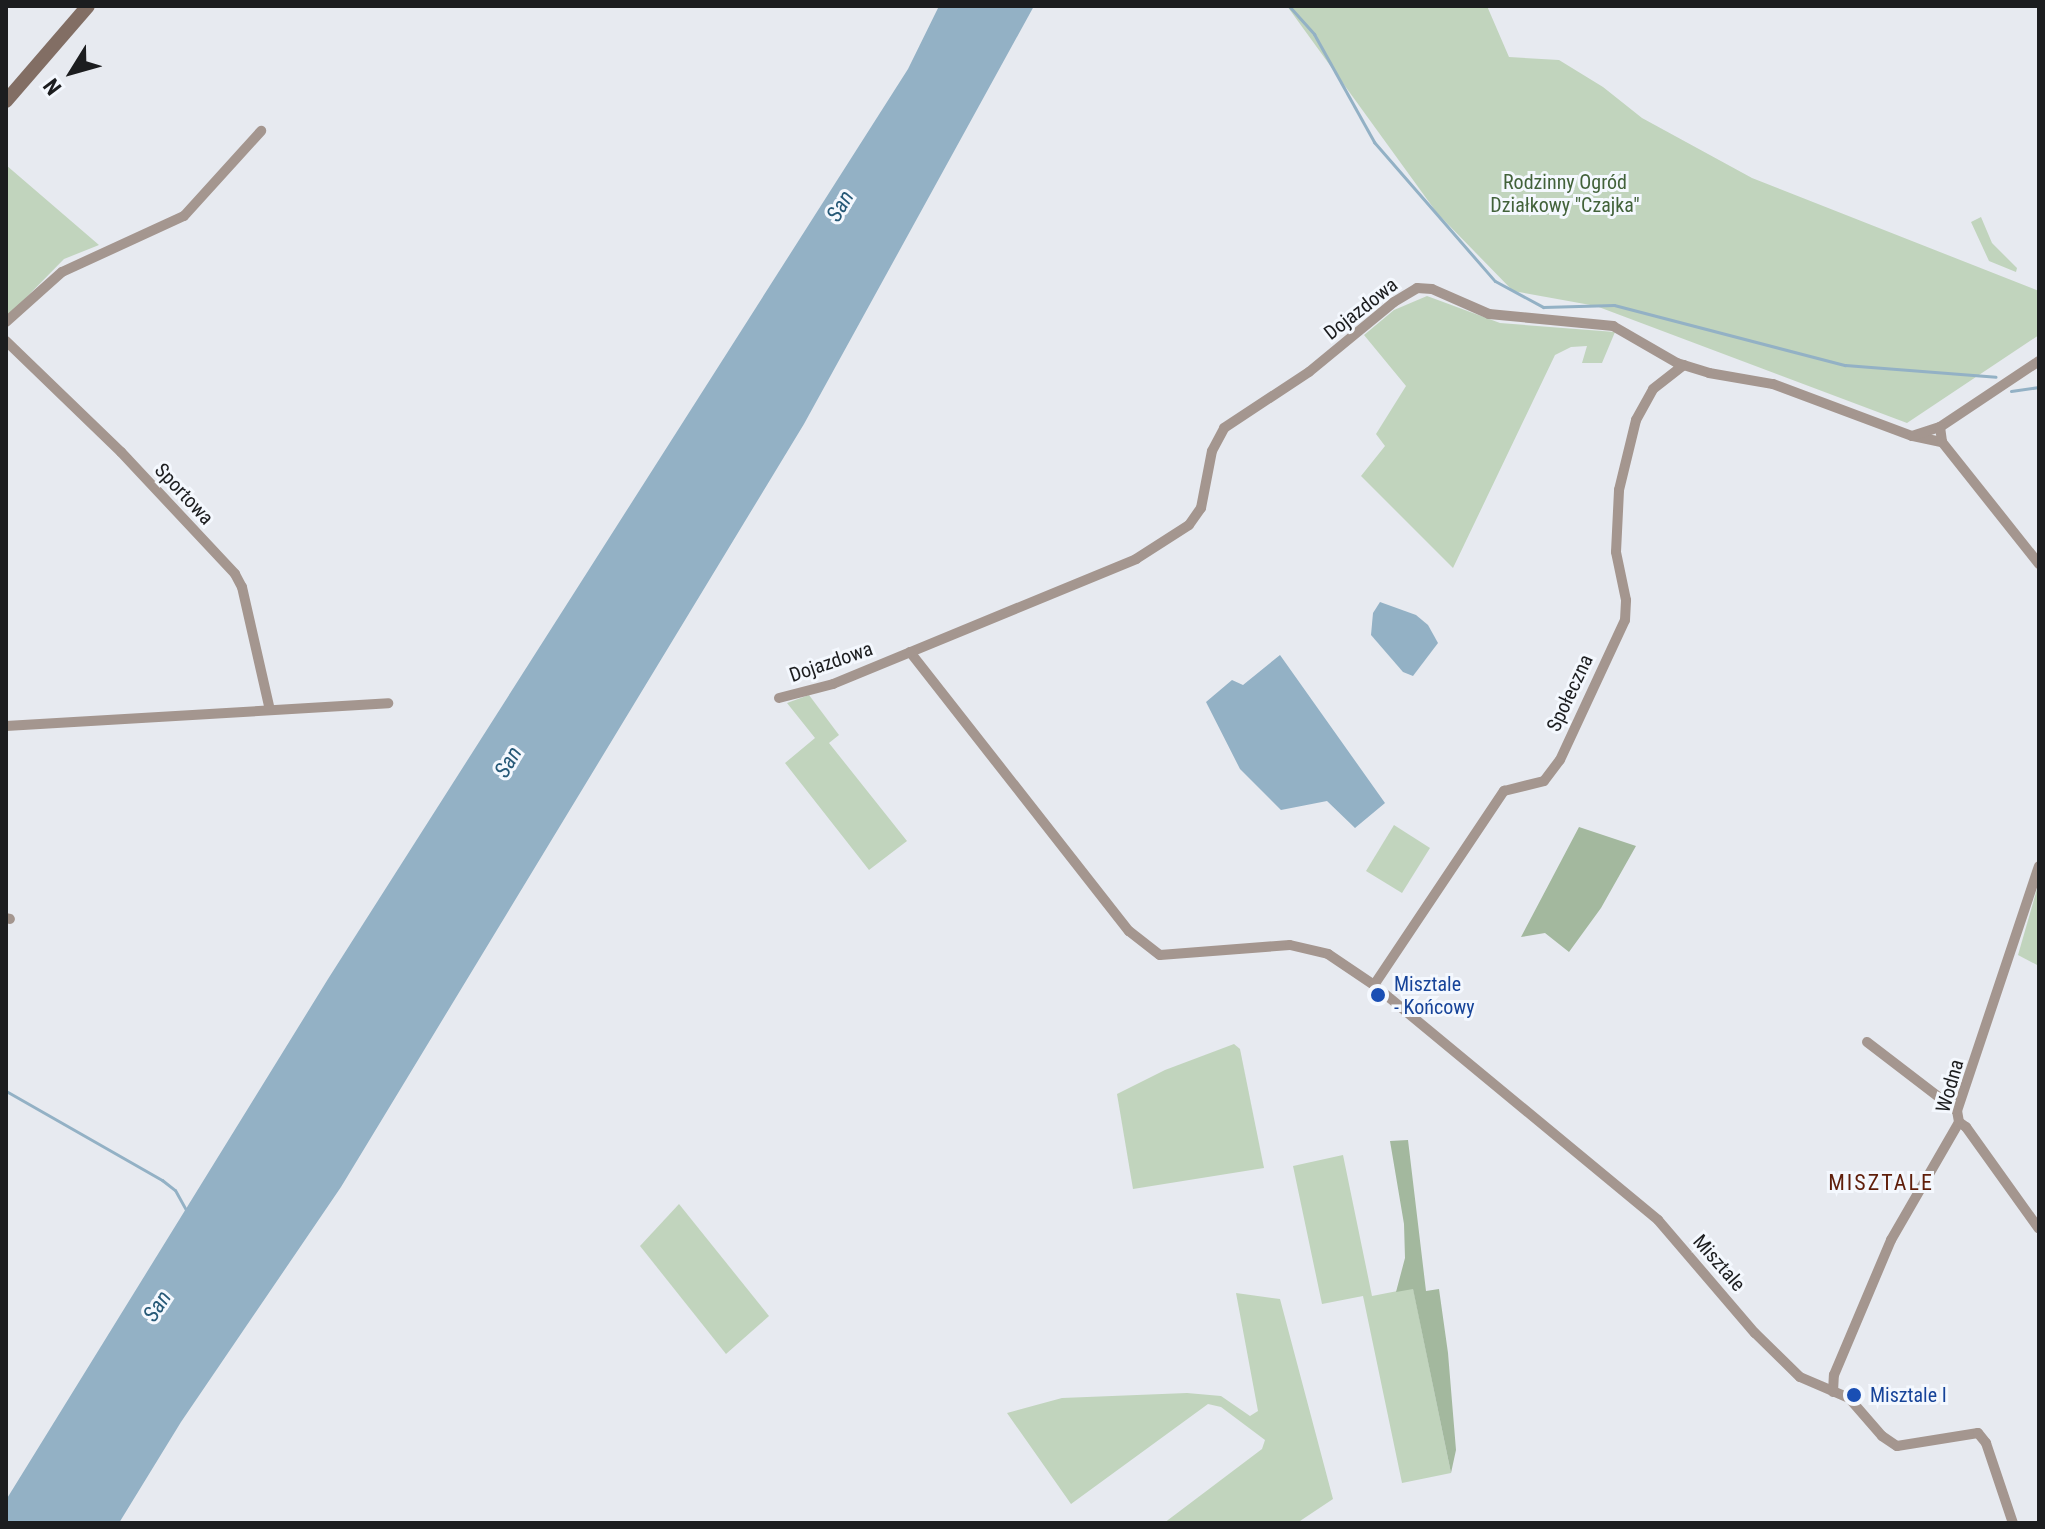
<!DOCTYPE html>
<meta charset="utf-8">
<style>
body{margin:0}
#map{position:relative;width:2045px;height:1529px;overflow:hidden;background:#e7eaf0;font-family:"Roboto Condensed",sans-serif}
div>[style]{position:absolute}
.green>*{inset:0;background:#c1d4bd}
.forest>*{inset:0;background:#a3b89e}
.water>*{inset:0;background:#93b1c5}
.stream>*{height:3px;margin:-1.5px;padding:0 1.5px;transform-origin:1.5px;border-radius:1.5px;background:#93b1c5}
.street>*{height:10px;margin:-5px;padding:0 5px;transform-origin:5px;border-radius:5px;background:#a4968f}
.secondary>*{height:14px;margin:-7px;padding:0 7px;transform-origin:7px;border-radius:7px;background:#826e64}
.dots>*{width:22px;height:22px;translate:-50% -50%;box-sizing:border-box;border:4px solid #f4f8fe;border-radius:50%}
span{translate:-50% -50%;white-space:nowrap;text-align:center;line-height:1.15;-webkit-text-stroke:6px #f4f8fe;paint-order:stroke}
.park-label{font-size:20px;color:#42623a}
.street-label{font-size:20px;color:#1c1d1f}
.transit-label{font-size:20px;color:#164399}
.left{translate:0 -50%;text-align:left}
.water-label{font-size:22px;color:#265977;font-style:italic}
.neighbourhood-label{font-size:22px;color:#5f1e0a;letter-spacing:2px}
.frame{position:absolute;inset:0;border:8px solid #1c1d1f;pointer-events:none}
.north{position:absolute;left:32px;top:32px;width:80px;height:80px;-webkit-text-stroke:6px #f4f8fe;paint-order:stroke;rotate:233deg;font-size:22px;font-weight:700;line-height:32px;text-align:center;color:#1c1d1f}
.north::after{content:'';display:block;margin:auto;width:28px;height:36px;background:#1c1d1f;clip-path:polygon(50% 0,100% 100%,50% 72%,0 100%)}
</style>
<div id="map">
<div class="green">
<i style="clip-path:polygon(1287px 6px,1487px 6px,1509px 57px,1559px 60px,1603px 87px,1642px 118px,1752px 178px,2039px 291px,2039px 335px,1907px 423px,1596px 306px,1513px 291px,1437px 213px)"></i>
<i style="clip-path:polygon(6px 165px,99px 245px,64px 259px,6px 318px)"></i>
<i style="clip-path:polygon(1981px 217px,1992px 243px,2017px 268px,2016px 272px,1989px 261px,1971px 222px)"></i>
<i style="clip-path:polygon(1427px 296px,1500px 323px,1615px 332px,1602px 363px,1582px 363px,1587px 346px,1571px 347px,1555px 355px,1453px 568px,1361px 476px,1385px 446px,1376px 434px,1406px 386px,1364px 335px,1394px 310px)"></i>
<i style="clip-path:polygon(809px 695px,839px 735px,829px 743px,907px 841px,869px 870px,785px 763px,815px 738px,787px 703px)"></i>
<i style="clip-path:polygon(1394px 825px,1430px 848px,1402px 893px,1366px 871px)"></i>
<i style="clip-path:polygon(2039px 882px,2039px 966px,2018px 955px)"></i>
<i style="clip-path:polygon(1234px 1044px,1240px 1049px,1264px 1168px,1133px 1189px,1117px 1094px,1165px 1070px)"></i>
<i style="clip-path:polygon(1343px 1155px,1372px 1296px,1413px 1288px,1451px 1473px,1402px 1483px,1363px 1296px,1322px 1304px,1293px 1166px)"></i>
<i style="clip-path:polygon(679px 1204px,769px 1316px,726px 1354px,640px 1246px)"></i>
<i style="clip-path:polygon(1236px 1293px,1280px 1299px,1333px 1499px,1297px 1523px,1164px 1523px,1262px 1449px,1265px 1440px,1221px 1407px,1208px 1404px,1071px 1504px,1007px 1413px,1062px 1398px,1187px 1393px,1221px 1396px,1250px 1416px,1258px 1411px)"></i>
</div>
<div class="forest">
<i style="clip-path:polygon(1579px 827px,1636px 846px,1601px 908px,1569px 952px,1545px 933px,1521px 937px)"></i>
<i style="clip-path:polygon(1408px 1140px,1426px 1291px,1439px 1289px,1448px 1353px,1456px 1450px,1451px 1473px,1413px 1289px,1396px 1292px,1405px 1258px,1404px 1224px,1390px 1141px)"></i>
</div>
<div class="water">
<i style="clip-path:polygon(939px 6px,1034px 6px,804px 424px,341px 1187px,181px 1422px,119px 1523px,6px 1523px,6px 1500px,328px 979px,908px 69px)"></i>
<i style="clip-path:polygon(1380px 602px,1416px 615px,1428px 625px,1438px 643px,1413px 676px,1403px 672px,1371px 635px,1373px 613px)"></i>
<i style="clip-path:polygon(1280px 655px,1385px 803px,1355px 828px,1327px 801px,1281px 810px,1240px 769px,1206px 702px,1232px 680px,1243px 685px)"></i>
</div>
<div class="stream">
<i style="left:1289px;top:6px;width:38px;rotate:48deg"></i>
<i style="left:1314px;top:34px;width:124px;rotate:60.9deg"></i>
<i style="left:1374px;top:142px;width:184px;rotate:49deg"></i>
<i style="left:1495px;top:281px;width:55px;rotate:28.4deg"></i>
<i style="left:1543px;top:307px;width:71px;rotate:-1.6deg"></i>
<i style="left:1614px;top:305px;width:239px;rotate:14.6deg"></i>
<i style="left:1845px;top:365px;width:151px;rotate:4.5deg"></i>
<i style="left:2011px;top:391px;width:28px;rotate:-8deg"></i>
<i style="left:6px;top:1091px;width:180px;rotate:29.7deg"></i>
<i style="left:162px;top:1180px;width:16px;rotate:38deg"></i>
<i style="left:175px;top:1190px;width:23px;rotate:61deg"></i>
</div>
<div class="street">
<i style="left:6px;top:322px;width:75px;rotate:-41.8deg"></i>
<i style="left:62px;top:272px;width:134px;rotate:-24.7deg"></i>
<i style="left:184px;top:216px;width:115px;rotate:-47.8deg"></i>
<i style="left:6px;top:341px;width:160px;rotate:44deg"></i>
<i style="left:121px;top:452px;width:167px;rotate:46.9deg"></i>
<i style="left:235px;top:574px;width:15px;rotate:62deg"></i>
<i style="left:242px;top:587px;width:126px;rotate:77.2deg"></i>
<i style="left:1940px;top:427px;width:119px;rotate:-33.7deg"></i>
<i style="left:1913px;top:436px;width:30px;rotate:12deg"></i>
<i style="left:910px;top:652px;width:355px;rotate:51.9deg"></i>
<i style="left:1129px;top:931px;width:39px;rotate:38deg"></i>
<i style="left:1160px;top:955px;width:130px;rotate:-4.4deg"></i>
<i style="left:1290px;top:945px;width:39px;rotate:13deg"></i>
<i style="left:1328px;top:954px;width:55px;rotate:34deg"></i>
<i style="left:1374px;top:985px;width:369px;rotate:39.6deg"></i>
<i style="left:1658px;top:1220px;width:149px;rotate:49.4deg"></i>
<i style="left:1755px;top:1333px;width:63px;rotate:44.4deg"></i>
<i style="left:1800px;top:1377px;width:53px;rotate:23.2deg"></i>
<i style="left:1849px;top:1398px;width:50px;rotate:49deg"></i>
<i style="left:1882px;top:1436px;width:18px;rotate:34deg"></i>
<i style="left:1897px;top:1446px;width:82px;rotate:-9.1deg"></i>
<i style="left:1978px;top:1433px;width:13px;rotate:51deg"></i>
<i style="left:1986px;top:1443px;width:84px;rotate:71.4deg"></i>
<i style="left:779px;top:698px;width:56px;rotate:-14.5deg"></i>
<i style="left:833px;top:684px;width:328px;rotate:-22.4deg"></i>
<i style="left:1136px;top:559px;width:63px;rotate:-32.7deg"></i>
<i style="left:1189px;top:525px;width:21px;rotate:-55deg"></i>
<i style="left:1201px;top:508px;width:58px;rotate:-79.1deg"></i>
<i style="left:1212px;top:451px;width:26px;rotate:-62deg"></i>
<i style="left:1224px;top:428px;width:102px;rotate:-33.4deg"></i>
<i style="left:1309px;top:372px;width:110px;rotate:-39.5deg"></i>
<i style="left:1394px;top:302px;width:27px;rotate:-31deg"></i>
<i style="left:1417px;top:288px;width:15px;rotate:4deg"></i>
<i style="left:1432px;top:289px;width:62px;rotate:23.7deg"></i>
<i style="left:1489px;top:314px;width:125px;rotate:5.5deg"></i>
<i style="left:1613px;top:326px;width:74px;rotate:30deg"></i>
<i style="left:1677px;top:363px;width:34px;rotate:17deg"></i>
<i style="left:1709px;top:373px;width:65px;rotate:9.8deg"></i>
<i style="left:1773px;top:384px;width:148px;rotate:20.5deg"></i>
<i style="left:1912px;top:436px;width:29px;rotate:-18deg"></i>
<i style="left:1940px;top:427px;width:15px;rotate:82deg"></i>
<i style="left:1942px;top:442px;width:156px;rotate:51.5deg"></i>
<i style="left:6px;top:726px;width:383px;rotate:-3.4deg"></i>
<i style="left:6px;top:918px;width:4px;rotate:14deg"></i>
<i style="left:1374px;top:985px;width:234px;rotate:-56.2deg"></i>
<i style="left:1504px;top:791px;width:41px;rotate:-14deg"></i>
<i style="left:1544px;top:781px;width:26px;rotate:-53deg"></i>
<i style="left:1560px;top:760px;width:154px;rotate:-65.1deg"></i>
<i style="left:1625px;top:620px;width:20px;rotate:-87deg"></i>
<i style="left:1626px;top:600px;width:49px;rotate:-101.8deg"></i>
<i style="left:1616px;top:552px;width:62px;rotate:-87.2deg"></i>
<i style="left:1619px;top:490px;width:72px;rotate:-76.3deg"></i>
<i style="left:1636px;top:420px;width:35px;rotate:-61deg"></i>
<i style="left:1653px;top:389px;width:39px;rotate:-38deg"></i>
<i style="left:1867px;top:1042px;width:113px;rotate:37.5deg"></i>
<i style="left:1959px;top:1122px;width:9px;rotate:36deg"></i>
<i style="left:1966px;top:1127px;width:125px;rotate:54.4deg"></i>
<i style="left:1833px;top:1392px;width:17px;rotate:-87deg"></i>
<i style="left:1834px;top:1375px;width:147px;rotate:-67.1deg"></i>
<i style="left:1891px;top:1240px;width:136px;rotate:-60deg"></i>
<i style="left:1959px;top:1122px;width:11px;rotate:-100deg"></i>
<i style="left:1957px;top:1111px;width:258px;rotate:-71.5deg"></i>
</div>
<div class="secondary">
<i style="left:6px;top:101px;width:125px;rotate:-49.2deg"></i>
</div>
<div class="dots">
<i style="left:1378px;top:995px;background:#1a4fb4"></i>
<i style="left:1854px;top:1395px;background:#1a4fb4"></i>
</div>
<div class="park-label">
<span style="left:1565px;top:194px">Rodzinny Ogród<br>Działkowy "Czajka"</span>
</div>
<div class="street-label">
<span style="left:1361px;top:309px;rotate:-38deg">Dojazdowa</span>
<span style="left:184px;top:494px;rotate:47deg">Sportowa</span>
<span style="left:831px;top:662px;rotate:-19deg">Dojazdowa</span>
<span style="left:1570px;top:693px;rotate:-65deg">Społeczna</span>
<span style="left:1950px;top:1086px;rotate:-74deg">Wodna</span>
<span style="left:1719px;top:1263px;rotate:49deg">Misztale</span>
</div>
<div class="transit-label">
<span class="left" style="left:1394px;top:996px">Misztale<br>- Końcowy</span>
<span class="left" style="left:1870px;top:1395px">Misztale I</span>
</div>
<div class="water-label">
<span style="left:840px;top:206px;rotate:-59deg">San</span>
<span style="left:508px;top:762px;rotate:-59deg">San</span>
<span style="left:157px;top:1306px;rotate:-57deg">San</span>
</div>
<div class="neighbourhood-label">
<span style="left:1881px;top:1183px">MISZTALE</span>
</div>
<div class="frame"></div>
<div class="north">N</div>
</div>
